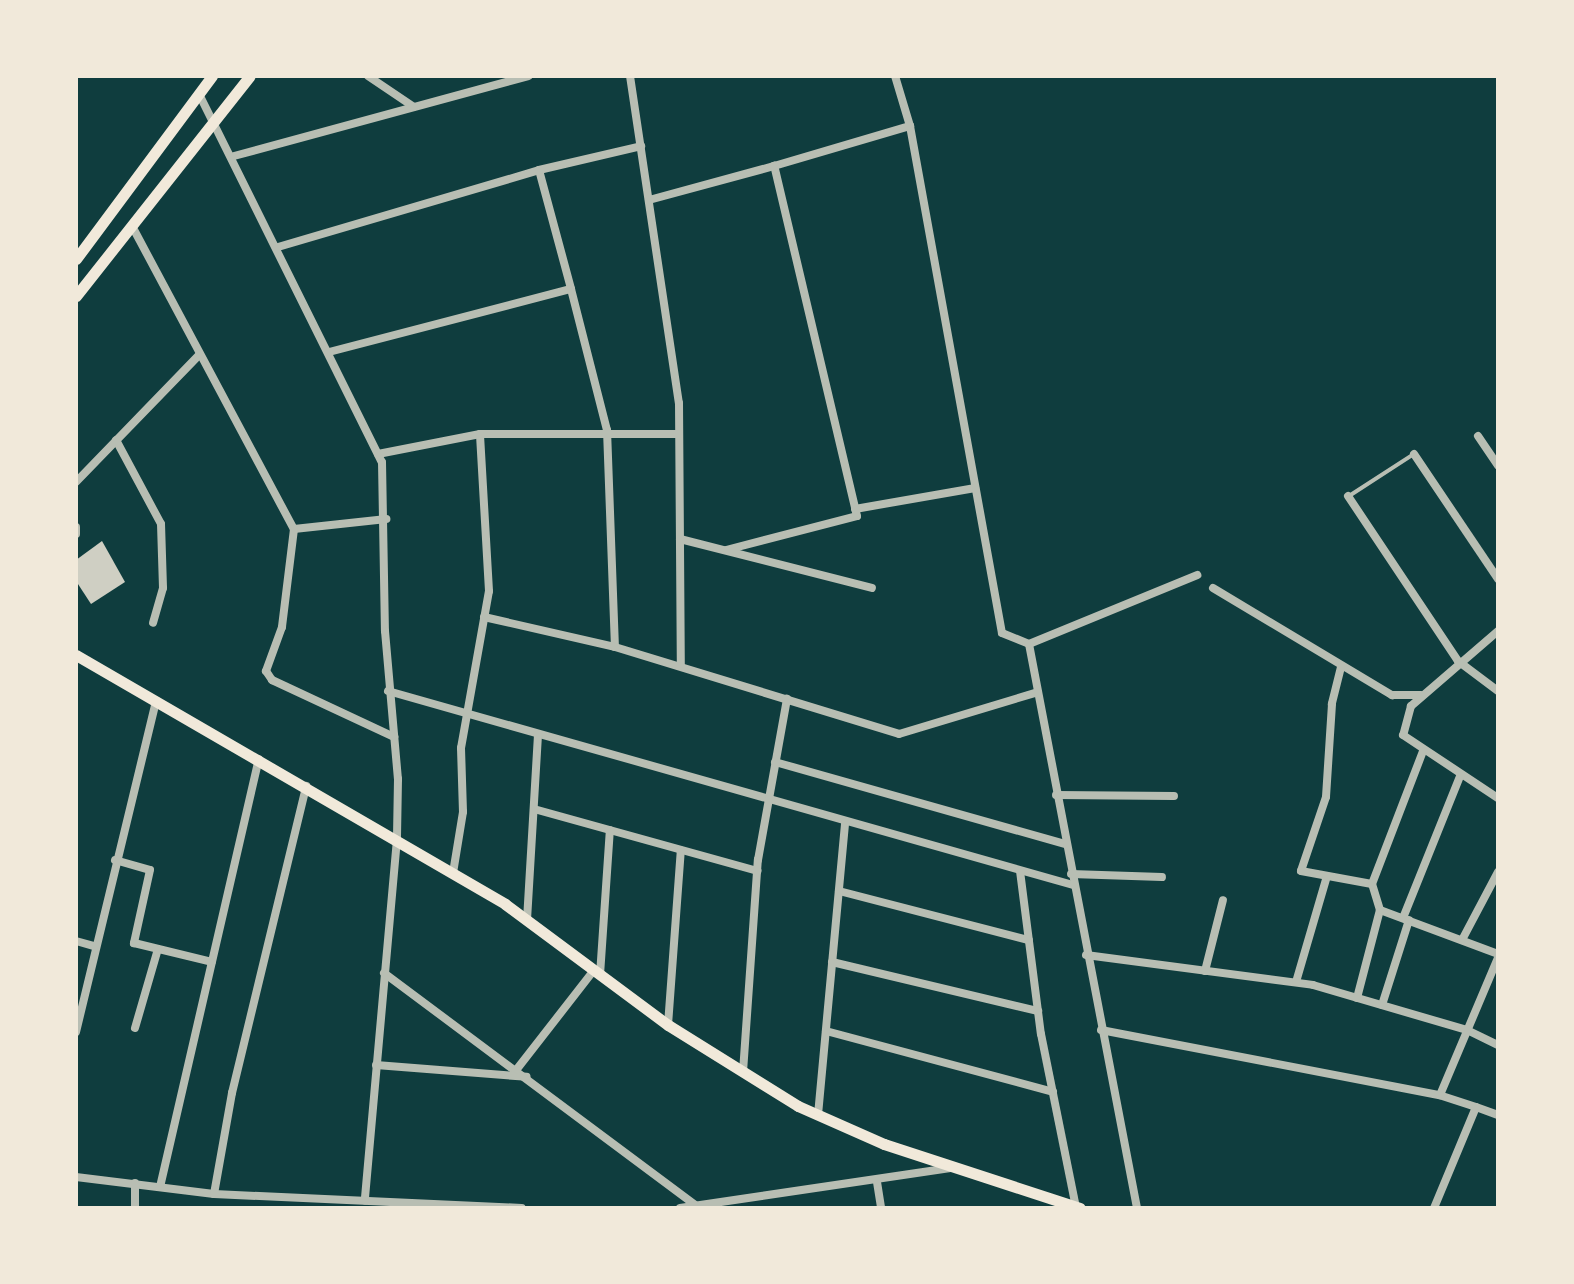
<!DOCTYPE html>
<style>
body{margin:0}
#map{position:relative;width:1574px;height:1284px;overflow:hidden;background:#0f3d3e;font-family:"Work Sans",sans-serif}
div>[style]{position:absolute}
.building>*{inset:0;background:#cfcfc3}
.service>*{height:4px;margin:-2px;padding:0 2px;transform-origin:2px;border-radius:2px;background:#b8beb3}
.minor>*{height:8px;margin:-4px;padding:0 4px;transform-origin:4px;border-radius:4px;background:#b8beb3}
.secondary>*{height:11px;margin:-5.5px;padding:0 5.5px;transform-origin:5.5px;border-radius:5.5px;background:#f1e9da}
span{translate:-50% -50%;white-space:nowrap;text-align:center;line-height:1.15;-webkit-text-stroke:6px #f1e9da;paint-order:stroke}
.frame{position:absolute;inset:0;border:78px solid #f1e9da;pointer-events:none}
</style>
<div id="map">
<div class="building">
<i style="clip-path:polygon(102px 541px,125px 582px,91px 604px,76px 581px,76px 560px)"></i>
</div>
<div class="service">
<i style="left:1349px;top:496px;width:77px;rotate:-32.9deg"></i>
</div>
<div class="minor">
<i style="left:368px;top:76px;width:55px;rotate:34deg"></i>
<i style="left:630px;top:76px;width:331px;rotate:81.5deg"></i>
<i style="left:679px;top:403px;width:263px;rotate:89.6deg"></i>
<i style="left:199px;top:94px;width:411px;rotate:63.6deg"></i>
<i style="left:382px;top:462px;width:169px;rotate:89deg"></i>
<i style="left:385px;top:631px;width:149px;rotate:85deg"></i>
<i style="left:398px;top:779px;width:60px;rotate:91deg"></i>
<i style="left:397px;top:839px;width:363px;rotate:95.1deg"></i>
<i style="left:910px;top:126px;width:515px;rotate:79.72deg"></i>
<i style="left:1002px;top:633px;width:29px;rotate:22deg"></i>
<i style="left:234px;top:156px;width:305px;rotate:-15.2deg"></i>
<i style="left:539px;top:170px;width:123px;rotate:74.9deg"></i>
<i style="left:649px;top:200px;width:130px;rotate:-15.2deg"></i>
<i style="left:132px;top:226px;width:344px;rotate:61.9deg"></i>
<i style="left:294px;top:529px;width:93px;rotate:-6.2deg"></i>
<i style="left:278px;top:247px;width:272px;rotate:-16.4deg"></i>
<i style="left:539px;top:170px;width:105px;rotate:-13.2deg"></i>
<i style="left:329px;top:352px;width:250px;rotate:-14.6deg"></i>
<i style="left:571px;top:289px;width:146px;rotate:75.7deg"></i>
<i style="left:607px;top:430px;width:217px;rotate:87.9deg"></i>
<i style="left:1478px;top:436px;width:36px;rotate:56deg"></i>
<i style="left:116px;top:440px;width:95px;rotate:61.8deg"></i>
<i style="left:161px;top:524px;width:64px;rotate:88.2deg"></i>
<i style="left:163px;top:588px;width:36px;rotate:106deg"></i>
<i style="left:378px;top:454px;width:104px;rotate:-11.1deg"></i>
<i style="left:480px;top:434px;width:199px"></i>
<i style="left:1414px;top:454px;width:151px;rotate:56.1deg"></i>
<i style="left:76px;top:482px;width:177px;rotate:-45.9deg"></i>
<i style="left:1348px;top:496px;width:198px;rotate:56.3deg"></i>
<i style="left:1458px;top:661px;width:50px;rotate:36.9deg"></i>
<i style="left:855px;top:509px;width:122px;rotate:-9.9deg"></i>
<i style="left:76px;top:527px;width:7px;rotate:90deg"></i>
<i style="left:294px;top:529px;width:99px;rotate:97deg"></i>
<i style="left:282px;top:627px;width:47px;rotate:110deg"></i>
<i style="left:266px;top:671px;width:11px;rotate:56deg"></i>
<i style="left:272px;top:680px;width:135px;rotate:25deg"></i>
<i style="left:680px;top:539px;width:198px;rotate:14.3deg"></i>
<i style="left:726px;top:550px;width:135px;rotate:-14.5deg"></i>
<i style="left:857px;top:516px;width:360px;rotate:-103.3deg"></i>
<i style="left:774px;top:166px;width:142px;rotate:-16.4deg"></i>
<i style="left:910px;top:126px;width:52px;rotate:-106.7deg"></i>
<i style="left:1213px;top:588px;width:209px;rotate:30.9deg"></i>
<i style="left:1392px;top:695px;width:29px"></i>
<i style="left:484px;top:617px;width:134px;rotate:12.9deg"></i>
<i style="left:615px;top:647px;width:297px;rotate:17deg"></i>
<i style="left:899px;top:734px;width:145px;rotate:-16.8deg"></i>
<i style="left:1498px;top:631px;width:115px;rotate:139.2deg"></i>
<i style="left:1411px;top:706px;width:30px;rotate:105deg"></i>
<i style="left:1403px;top:735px;width:114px;rotate:33.6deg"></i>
<i style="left:1341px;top:667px;width:38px;rotate:104deg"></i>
<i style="left:1332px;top:704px;width:93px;rotate:93.7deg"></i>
<i style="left:1326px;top:797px;width:78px;rotate:108.7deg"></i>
<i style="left:1301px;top:871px;width:72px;rotate:10.4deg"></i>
<i style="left:388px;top:691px;width:712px;rotate:15.81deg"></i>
<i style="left:775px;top:762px;width:301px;rotate:15.8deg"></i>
<i style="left:1056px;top:795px;width:118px;rotate:0.5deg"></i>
<i style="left:534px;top:809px;width:232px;rotate:15.5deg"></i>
<i style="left:115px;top:860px;width:36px;rotate:16deg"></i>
<i style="left:150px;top:870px;width:75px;rotate:102.4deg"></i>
<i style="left:134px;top:943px;width:80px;rotate:13.7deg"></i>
<i style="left:1020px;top:871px;width:164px;rotate:82.7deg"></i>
<i style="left:1041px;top:1034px;width:177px;rotate:78.6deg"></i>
<i style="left:453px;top:873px;width:62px;rotate:-80.7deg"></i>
<i style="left:463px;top:812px;width:64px;rotate:-91.8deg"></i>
<i style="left:461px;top:748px;width:159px;rotate:-79.9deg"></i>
<i style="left:489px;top:591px;width:157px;rotate:-93.3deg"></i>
<i style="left:1071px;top:874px;width:91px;rotate:1.9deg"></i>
<i style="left:839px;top:891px;width:196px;rotate:14.5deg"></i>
<i style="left:1380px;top:910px;width:126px;rotate:20.4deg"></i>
<i style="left:1403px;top:918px;width:155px;rotate:-68.1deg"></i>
<i style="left:527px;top:920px;width:186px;rotate:-86.6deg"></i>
<i style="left:1462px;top:940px;width:77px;rotate:-62.1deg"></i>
<i style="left:76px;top:941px;width:18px;rotate:16deg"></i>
<i style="left:1086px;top:955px;width:229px;rotate:7.5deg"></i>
<i style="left:1313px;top:985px;width:160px;rotate:16.3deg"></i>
<i style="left:1467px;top:1030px;width:34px;rotate:26deg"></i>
<i style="left:832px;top:962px;width:212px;rotate:13.4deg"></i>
<i style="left:1205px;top:971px;width:73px;rotate:-75.8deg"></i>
<i style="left:384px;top:973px;width:392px;rotate:36.7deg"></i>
<i style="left:600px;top:975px;width:145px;rotate:-86.1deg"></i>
<i style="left:1296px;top:982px;width:110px;rotate:-73.7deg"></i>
<i style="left:1357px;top:998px;width:91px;rotate:-75.4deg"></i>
<i style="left:1380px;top:910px;width:27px;rotate:-107deg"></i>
<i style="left:1372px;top:884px;width:142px;rotate:-69deg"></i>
<i style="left:1382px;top:1005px;width:89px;rotate:-72.4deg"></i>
<i style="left:668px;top:1025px;width:175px;rotate:-85.8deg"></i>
<i style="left:135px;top:1028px;width:82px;rotate:-73.8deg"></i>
<i style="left:1101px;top:1030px;width:345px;rotate:10.9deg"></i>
<i style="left:826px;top:1031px;width:235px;rotate:15deg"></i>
<i style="left:76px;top:1032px;width:341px;rotate:-76.4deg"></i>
<i style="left:376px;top:1065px;width:151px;rotate:4.5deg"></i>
<i style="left:517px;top:1069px;width:125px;rotate:-52.1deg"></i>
<i style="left:743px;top:1072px;width:213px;rotate:-86deg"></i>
<i style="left:758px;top:860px;width:164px;rotate:-79.8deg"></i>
<i style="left:1476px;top:1107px;width:23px;rotate:20deg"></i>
<i style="left:818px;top:1115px;width:294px;rotate:-84.7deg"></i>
<i style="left:76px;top:1177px;width:139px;rotate:7deg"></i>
<i style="left:214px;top:1194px;width:308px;rotate:2.6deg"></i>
<i style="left:877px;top:1182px;width:26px;rotate:81deg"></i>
<i style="left:135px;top:1183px;width:25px;rotate:90deg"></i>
<i style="left:160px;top:1187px;width:439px;rotate:-77deg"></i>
<i style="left:214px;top:1194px;width:103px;rotate:-79.9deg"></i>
<i style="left:232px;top:1093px;width:316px;rotate:-76.4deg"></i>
<i style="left:680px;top:1208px;width:275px;rotate:-8.4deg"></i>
<i style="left:1137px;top:1208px;width:574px;rotate:-100.84deg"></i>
<i style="left:1029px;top:644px;width:182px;rotate:-22.3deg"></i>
<i style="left:1434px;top:1208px;width:109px;rotate:-67.4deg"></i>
<i style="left:1476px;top:1107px;width:38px;rotate:-162deg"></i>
<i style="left:1440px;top:1095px;width:149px;rotate:-67.1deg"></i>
</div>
<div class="secondary">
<i style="left:76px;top:259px;width:228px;rotate:-53.4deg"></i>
<i style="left:76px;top:296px;width:280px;rotate:-51.7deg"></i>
<i style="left:76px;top:655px;width:496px;rotate:30.1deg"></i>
<i style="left:505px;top:904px;width:203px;rotate:36.6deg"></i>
<i style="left:668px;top:1025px;width:153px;rotate:31.9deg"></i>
<i style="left:798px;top:1106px;width:94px;rotate:23.8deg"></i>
<i style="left:884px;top:1144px;width:206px;rotate:18.1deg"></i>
</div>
<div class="frame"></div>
</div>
